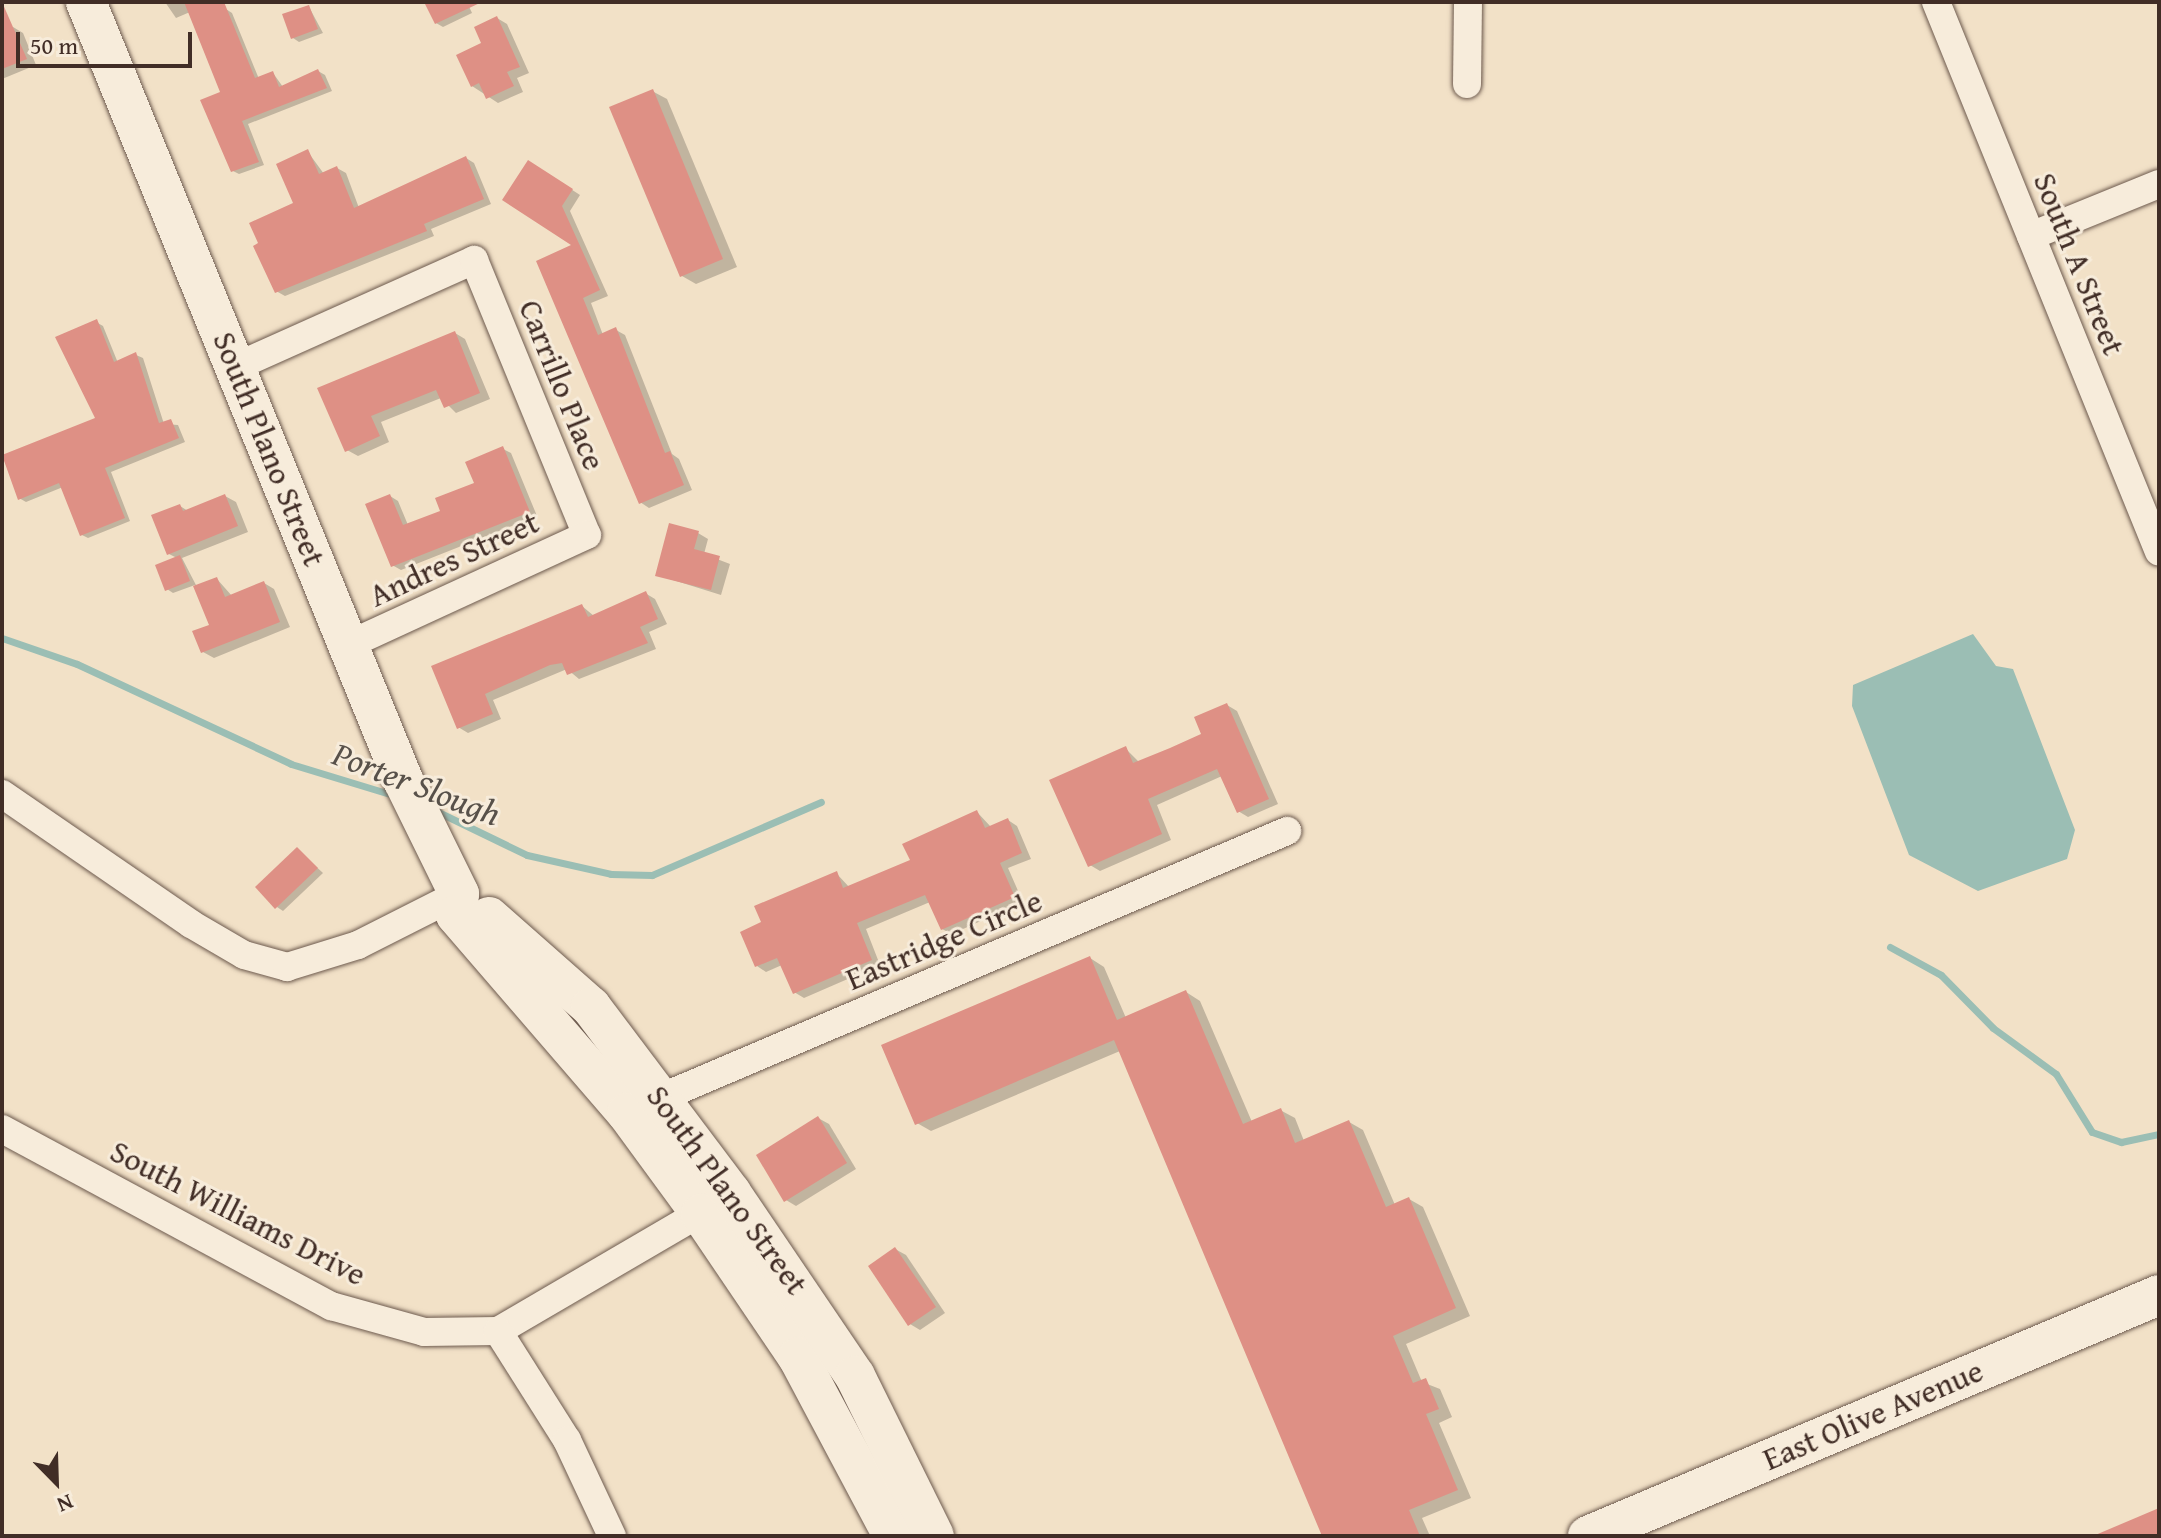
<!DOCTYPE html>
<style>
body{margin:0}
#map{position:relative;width:2161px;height:1538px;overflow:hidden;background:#f2e1c7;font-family:"Gentium Book Plus",serif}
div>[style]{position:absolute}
.water>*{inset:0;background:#9bbeb4}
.shadow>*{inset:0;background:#0003}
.stream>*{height:7px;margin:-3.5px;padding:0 3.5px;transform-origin:3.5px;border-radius:3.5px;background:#9bbeb4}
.building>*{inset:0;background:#de9085}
.roads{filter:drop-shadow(0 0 2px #6d5a4e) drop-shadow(0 0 2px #6d5a4e)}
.minor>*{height:28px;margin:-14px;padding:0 14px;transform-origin:14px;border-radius:14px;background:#f7ecdb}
.secondary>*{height:40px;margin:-20px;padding:0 20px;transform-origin:20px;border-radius:20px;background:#f7ecdb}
span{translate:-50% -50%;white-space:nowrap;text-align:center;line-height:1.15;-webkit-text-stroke:6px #f7ecdb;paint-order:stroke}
.street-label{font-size:32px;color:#412d26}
.water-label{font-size:34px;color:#58514a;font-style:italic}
.frame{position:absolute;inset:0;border:4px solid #412d26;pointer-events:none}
.north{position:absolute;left:16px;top:1442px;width:80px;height:80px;-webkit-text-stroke:6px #f7ecdb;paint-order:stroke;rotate:157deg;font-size:22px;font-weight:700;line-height:32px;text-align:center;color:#412d26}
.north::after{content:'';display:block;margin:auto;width:28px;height:36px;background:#412d26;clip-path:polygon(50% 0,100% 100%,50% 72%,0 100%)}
.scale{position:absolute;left:16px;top:32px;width:176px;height:36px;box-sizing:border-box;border:4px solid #412d26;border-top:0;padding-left:10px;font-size:24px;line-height:28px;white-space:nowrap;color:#412d26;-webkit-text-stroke:6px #f7ecdb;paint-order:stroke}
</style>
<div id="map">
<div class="water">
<i style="clip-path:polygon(1973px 634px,1996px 666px,2013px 669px,2075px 830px,2067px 859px,1978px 891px,1909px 855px,1852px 706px,1853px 685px)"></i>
</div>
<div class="shadow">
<i style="clip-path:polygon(165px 2px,215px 2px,232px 13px,259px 79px,273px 73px,283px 87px,318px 71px,325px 75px,332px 91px,248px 124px,264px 165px,239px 174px,233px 171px,223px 93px,190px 12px,176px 18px)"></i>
<i style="clip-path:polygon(430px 2px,467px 2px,472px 13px,443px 27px,436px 23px)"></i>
<i style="clip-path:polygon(309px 7px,323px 33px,299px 42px,293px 38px)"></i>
<i style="clip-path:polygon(497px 18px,507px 24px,529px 73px,517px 78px,523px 92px,498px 103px,472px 86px)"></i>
<i style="clip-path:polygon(13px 27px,23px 33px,36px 65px,2px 79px,2px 31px)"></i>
<i style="clip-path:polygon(652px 91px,667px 99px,737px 267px,696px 284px,682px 276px)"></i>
<i style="clip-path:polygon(308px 152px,324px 174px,337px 168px,346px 173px,359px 208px,466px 158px,474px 163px,491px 204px,431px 229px,434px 236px,285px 296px,276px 291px)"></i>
<i style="clip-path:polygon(537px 167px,580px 195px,570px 211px,608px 296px,591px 303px,603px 335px,616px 330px,625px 335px,672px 454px,679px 459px,692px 490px,649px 508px,640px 502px,539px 262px,576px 245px)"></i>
<i style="clip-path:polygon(96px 322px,103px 326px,118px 363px,136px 355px,143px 358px,164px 424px,178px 425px,185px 442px,111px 472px,130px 521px,88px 538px,82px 535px,63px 487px,26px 502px,19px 498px,3px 457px,98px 419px)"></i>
<i style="clip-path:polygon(455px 333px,465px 339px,490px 399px,456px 413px,441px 398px,381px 422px,389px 442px,358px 456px,347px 450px,320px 389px)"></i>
<i style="clip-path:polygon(503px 449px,511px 453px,537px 516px,401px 570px,392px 565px,390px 496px,398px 501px,408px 525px,443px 512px,476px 484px)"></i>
<i style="clip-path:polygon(225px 496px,236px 502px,248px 532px,182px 558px,197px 587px,217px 579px,232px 596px,264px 583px,274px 589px,290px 627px,214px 658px,203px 652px,212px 626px,195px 585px,173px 593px,167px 589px,177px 558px,169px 554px,180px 506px,188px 511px)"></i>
<i style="clip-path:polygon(698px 533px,708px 539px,704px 554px,730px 564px,721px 595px,657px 575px)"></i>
<i style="clip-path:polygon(645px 593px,655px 599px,667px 624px,649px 632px,656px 649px,579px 679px,567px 669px,493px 700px,501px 719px,468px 733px,458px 727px,434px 667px,582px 606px,594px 616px)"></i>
<i style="clip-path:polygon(1227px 705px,1237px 711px,1278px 804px,1248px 817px,1238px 811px,1222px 776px,1157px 805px,1171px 840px,1100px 871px,1090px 865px,1126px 749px,1140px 763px,1204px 735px)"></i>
<i style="clip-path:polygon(977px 812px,991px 827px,1008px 820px,1017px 826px,1031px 859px,1008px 868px,1023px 902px,952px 934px,942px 929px,930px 902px,866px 929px,880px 965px,804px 998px,794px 992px,782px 965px,766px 972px,757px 966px,764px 924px,837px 874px,850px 888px,912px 861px)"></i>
<i style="clip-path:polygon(297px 849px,323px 873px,283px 911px,277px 907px)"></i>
<i style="clip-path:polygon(1090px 958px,1104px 967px,1126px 1018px,1186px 992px,1200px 1001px,1252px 1122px,1280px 1110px,1295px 1118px,1304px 1141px,1349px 1122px,1363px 1130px,1395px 1205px,1409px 1199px,1423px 1207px,1470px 1316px,1406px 1344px,1422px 1382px,1440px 1389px,1452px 1417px,1439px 1423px,1471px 1498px,1422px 1518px,1430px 1536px,1324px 1536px,1120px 1051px,931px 1131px,917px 1123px)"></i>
<i style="clip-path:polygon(818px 1118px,829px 1124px,856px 1169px,796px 1206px,786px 1200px)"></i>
<i style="clip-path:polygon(895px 1249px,906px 1255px,945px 1313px,920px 1330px,910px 1324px)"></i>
</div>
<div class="stream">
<i style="left:2px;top:638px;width:79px;rotate:19.1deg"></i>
<i style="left:77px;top:664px;width:236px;rotate:25deg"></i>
<i style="left:291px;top:764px;width:110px;rotate:16.9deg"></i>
<i style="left:434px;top:810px;width:103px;rotate:25.8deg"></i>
<i style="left:527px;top:855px;width:86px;rotate:12.7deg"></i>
<i style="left:611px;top:874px;width:41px;rotate:1.4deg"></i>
<i style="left:652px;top:875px;width:184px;rotate:-23.4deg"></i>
<i style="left:1890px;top:947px;width:58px;rotate:28.8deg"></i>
<i style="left:1941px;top:975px;width:74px;rotate:45.5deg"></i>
<i style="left:1993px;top:1028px;width:78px;rotate:36.1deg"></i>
<i style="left:2056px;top:1074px;width:68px;rotate:58.2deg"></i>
<i style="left:2092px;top:1132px;width:31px;rotate:19deg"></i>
<i style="left:2121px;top:1142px;width:39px;rotate:-12deg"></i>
</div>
<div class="building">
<i style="clip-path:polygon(2px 2px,27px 59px,2px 69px)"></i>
<i style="clip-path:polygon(184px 2px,224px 2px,255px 78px,273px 71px,279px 87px,318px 69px,327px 88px,242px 121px,259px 162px,231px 172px,200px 100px,220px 92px)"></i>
<i style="clip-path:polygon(424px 2px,482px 2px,435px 24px)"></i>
<i style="clip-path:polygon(309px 5px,318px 29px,291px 39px,282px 14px)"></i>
<i style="clip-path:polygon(497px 16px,520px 67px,507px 72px,514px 86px,486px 99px,479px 83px,471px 87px,456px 55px,481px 43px,474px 27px)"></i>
<i style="clip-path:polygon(653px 89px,723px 259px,680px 277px,609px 107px)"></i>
<i style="clip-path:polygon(308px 149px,319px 174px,337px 166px,354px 208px,466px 156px,484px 199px,424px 224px,427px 231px,275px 293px,253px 246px,258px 243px,249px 223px,293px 203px,276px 164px)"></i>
<i style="clip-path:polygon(528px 160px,573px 189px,562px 206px,600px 290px,583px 298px,598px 335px,616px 327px,665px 453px,670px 451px,684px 485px,639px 504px,536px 261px,571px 245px,502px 200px)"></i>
<i style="clip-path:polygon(97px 319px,114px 362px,136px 352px,159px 423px,171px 419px,179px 438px,105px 468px,125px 518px,80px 536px,59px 483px,18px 500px,2px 455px,95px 418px,55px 337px)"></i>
<i style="clip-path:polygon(455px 331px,480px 393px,444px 408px,436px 390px,371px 416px,380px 436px,345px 452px,317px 388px)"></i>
<i style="clip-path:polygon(503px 446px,530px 512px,391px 567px,365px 504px,390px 494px,403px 525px,440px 511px,435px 498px,474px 483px,465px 462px)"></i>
<i style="clip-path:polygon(225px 494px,238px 526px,167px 555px,151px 515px,180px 504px,183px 511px)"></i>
<i style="clip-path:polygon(669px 523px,699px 531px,694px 549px,720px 556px,711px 590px,655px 576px)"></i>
<i style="clip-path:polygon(180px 555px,190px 581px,165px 591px,155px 565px)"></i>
<i style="clip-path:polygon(217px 577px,225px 597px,264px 581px,280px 622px,201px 653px,192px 631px,209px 625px,193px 586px)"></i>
<i style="clip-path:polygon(646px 591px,658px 619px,640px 627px,648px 643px,567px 675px,562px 663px,550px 665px,485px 694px,493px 714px,457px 729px,431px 666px,582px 604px,588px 617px)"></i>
<i style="clip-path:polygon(1227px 703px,1269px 799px,1237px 813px,1217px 769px,1148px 799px,1162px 834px,1088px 867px,1049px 780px,1126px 746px,1133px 763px,1170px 748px,1201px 734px,1194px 717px)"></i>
<i style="clip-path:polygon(977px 810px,985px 828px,1008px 818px,1022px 853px,1000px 863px,1015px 897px,941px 930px,925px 895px,857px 923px,872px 960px,793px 994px,777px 958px,755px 967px,740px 932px,761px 922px,754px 906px,837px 871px,843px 888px,910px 860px,902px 844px)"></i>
<i style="clip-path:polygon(297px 847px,318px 868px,275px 909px,255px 887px)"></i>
<i style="clip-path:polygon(1090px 956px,1117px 1020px,1186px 990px,1243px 1124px,1281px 1108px,1295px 1143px,1349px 1120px,1386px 1207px,1409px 1197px,1456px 1308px,1393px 1336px,1413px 1383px,1426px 1378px,1439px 1409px,1426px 1414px,1458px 1490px,1409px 1510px,1420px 1536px,1322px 1536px,1114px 1040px,915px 1125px,881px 1045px)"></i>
<i style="clip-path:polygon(818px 1116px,847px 1163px,784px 1202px,756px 1155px)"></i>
<i style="clip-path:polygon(895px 1247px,936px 1307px,908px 1326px,868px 1266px)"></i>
<i style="clip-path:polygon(2159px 1508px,2159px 1536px,2093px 1536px)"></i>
</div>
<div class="roads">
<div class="minor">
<i style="left:1936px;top:2px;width:593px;rotate:67.93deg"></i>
<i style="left:1467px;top:84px;width:82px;rotate:-89.3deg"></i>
<i style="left:2031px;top:236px;width:138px;rotate:-22.1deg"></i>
<i style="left:235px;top:367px;width:262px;rotate:-24.1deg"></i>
<i style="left:474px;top:260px;width:297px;rotate:67.7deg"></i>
<i style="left:587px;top:535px;width:261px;rotate:155.3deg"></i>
<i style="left:2px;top:794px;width:229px;rotate:34.5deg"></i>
<i style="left:191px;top:924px;width:61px;rotate:30.3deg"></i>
<i style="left:244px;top:955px;width:45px;rotate:15.6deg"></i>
<i style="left:287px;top:967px;width:74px;rotate:-17.2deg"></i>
<i style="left:358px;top:945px;width:113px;rotate:-26.8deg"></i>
<i style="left:646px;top:1104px;width:697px;rotate:-23.07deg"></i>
<i style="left:2px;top:1129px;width:374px;rotate:28.3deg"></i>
<i style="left:331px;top:1306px;width:97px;rotate:15.6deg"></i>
<i style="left:424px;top:1332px;width:74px;rotate:-0.8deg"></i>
<i style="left:498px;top:1331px;width:250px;rotate:-30.3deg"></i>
<i style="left:498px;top:1331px;width:129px;rotate:57.7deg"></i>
<i style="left:567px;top:1440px;width:106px;rotate:64.9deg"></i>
</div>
<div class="secondary">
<i style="left:86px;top:2px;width:840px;rotate:67.83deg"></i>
<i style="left:403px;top:780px;width:127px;rotate:63.8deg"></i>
<i style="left:459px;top:894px;width:21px;rotate:98deg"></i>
<i style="left:456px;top:915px;width:262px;rotate:49.2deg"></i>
<i style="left:627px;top:1113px;width:125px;rotate:53.8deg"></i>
<i style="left:701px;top:1214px;width:173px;rotate:55.9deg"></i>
<i style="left:798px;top:1357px;width:203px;rotate:62deg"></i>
<i style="left:489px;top:917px;width:136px;rotate:41.4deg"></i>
<i style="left:591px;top:1007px;width:233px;rotate:53deg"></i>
<i style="left:731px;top:1193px;width:221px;rotate:55.9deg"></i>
<i style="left:855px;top:1376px;width:178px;rotate:63.7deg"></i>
<i style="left:1588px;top:1536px;width:620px;rotate:-22.88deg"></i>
</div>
</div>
<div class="street-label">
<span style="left:2079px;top:264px;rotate:68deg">South A Street</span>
<span style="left:562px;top:385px;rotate:68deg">Carrillo Place</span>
<span style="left:269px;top:449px;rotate:68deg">South Plano Street</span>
<span style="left:454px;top:559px;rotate:-25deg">Andres Street</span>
<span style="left:944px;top:940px;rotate:-23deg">Eastridge Circle</span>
<span style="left:727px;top:1190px;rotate:54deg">South Plano Street</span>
<span style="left:238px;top:1213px;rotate:27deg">South Williams Drive</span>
<span style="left:1873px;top:1415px;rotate:-23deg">East Olive Avenue</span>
</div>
<div class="water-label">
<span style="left:417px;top:783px;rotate:21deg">Porter Slough</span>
</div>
<div class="frame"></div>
<div class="north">N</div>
<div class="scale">50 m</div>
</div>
